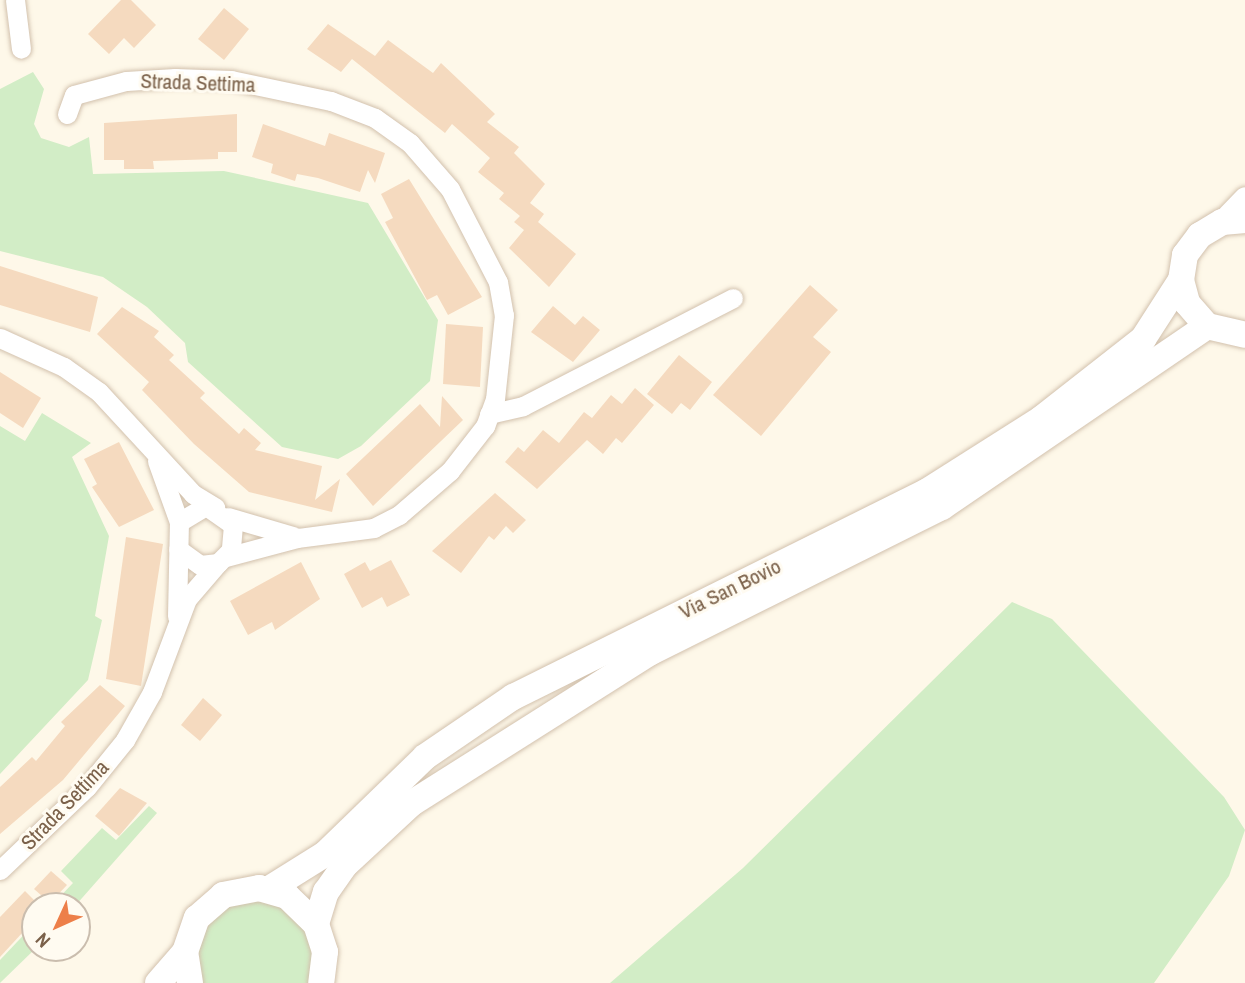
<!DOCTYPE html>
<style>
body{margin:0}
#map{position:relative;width:1245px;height:983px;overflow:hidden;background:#fef8e9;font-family:"Archivo Narrow",sans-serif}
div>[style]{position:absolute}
.green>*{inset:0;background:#d2edc6}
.building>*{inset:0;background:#f5dabf}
.roads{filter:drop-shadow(0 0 2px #d2c1ad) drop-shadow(0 0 2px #d2c1ad)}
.minor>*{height:19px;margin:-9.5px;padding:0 9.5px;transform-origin:9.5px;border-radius:9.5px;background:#fff}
.tertiary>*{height:23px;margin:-11.5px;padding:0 11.5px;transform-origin:11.5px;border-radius:11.5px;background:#fff}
.secondary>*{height:26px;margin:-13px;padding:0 13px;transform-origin:13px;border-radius:13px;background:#fff}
span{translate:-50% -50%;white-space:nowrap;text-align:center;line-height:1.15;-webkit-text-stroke:6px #fffbf1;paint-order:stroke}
.street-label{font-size:21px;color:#7b614a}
.north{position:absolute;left:21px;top:892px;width:70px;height:70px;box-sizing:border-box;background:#fffbf1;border:2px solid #cabdae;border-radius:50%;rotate:225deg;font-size:19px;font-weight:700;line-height:28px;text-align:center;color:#7b614a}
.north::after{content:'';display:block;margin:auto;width:24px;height:32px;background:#ed7f49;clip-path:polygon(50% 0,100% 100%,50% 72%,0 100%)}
</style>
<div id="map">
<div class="green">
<i style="clip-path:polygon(33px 72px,44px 89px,34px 124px,41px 138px,69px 147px,89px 137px,93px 174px,224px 171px,368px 203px,438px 320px,430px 381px,361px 446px,338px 459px,282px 447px,188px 362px,185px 343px,147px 307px,103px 277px,0 251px,0 89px)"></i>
<i style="clip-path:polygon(42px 413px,91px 443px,72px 457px,109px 536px,95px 616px,102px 620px,88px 680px,0 774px,0 426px,25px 441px)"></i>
<i style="clip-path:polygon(1012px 602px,1052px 619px,1224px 797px,1245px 830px,1229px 876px,1154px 983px,610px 983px,743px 868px)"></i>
<i style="clip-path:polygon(149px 806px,157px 813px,75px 906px,51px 906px,73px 883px,61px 871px,102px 828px,116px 840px)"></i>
<i style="clip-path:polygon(258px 898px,294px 912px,314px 946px,310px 983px,201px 983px,198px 940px,221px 908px)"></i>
<i style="clip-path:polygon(35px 923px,36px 948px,0 983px,0 960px)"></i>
</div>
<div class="building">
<i style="clip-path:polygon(121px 0,131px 0,156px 25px,134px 48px,124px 38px,109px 54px,88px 34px)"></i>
<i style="clip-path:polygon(224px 8px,249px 29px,224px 60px,198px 39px)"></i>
<i style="clip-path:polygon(328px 24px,375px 56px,388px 40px,433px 73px,441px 63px,495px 114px,487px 122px,519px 147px,514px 153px,545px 184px,530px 203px,544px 214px,538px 222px,576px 254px,549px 287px,509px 248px,524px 230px,514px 222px,520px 216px,499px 199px,504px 193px,478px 172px,490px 158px,452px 124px,445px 133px,352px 59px,341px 72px,307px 49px)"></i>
<i style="clip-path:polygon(237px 114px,237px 152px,218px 152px,218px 159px,153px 161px,154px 169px,124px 169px,124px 160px,104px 160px,104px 123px)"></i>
<i style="clip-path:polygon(263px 124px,325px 146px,329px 133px,385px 153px,375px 183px,368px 170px,360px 192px,318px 178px,297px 174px,295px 181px,271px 173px,273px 164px,252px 157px)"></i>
<i style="clip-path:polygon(409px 179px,482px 297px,448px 315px,437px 295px,427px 300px,385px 222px,393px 218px,381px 194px)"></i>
<i style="clip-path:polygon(0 266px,98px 297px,90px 332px,0 305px)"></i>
<i style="clip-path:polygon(810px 285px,838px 310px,813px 337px,831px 352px,761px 436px,713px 395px)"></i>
<i style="clip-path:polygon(553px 306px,575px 325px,583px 316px,600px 330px,573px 362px,531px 332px)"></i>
<i style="clip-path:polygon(122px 307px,159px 331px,154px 337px,174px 355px,169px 360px,205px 393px,200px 398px,239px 434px,244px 428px,261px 443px,255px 450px,322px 466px,315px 500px,340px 479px,332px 512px,249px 492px,194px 444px,142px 390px,149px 382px,97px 334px)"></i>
<i style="clip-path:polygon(446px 324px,483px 327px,480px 387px,443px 384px)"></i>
<i style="clip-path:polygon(679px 355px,712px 382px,690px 410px,681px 403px,672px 414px,647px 394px)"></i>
<i style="clip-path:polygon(0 372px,41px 398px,23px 428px,0 413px)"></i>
<i style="clip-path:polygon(635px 388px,654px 405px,622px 443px,616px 438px,603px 454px,587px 440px,537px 489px,505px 462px,518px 447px,524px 452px,543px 430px,559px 443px,584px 412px,592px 418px,611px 395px,622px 404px)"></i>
<i style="clip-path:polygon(442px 396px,463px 420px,373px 506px,346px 474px,420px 404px,440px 427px)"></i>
<i style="clip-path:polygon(119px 442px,154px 510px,119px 527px,92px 487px,97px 484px,84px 459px)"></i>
<i style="clip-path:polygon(495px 493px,526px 520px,513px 533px,506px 526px,494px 540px,489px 536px,461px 573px,432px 551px)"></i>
<i style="clip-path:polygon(126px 537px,163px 544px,141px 686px,106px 679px)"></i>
<i style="clip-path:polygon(391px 560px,410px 595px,387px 607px,382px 597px,362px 608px,344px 574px,365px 562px,370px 571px)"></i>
<i style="clip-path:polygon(301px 562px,320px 599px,275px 630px,272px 622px,248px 635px,230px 601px)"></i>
<i style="clip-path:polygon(100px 685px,125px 706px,63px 780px,0 834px,0 787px,32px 757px,36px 761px,65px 726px,61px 722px)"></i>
<i style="clip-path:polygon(203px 698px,222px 715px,200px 741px,181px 725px)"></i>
<i style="clip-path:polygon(120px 788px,147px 803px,119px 836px,95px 816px)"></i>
<i style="clip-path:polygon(51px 871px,67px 885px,50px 903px,34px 889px)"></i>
<i style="clip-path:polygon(25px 891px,35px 901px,35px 919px,0 957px,0 917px)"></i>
</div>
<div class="roads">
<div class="minor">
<i style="left:15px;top:0;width:49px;rotate:83deg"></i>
<i style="left:67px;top:114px;width:20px;rotate:-70deg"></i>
<i style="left:74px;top:95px;width:54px;rotate:-15.1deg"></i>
<i style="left:126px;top:81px;width:49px;rotate:-3.5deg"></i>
<i style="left:175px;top:78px;width:56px;rotate:2deg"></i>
<i style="left:231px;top:80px;width:102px;rotate:11.9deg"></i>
<i style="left:331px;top:101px;width:47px;rotate:21.1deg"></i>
<i style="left:375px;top:118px;width:43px;rotate:35.5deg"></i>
<i style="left:410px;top:143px;width:61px;rotate:49deg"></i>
<i style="left:450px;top:189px;width:105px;rotate:62.7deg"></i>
<i style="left:498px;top:282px;width:34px;rotate:80deg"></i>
<i style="left:504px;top:315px;width:84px;rotate:96.1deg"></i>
<i style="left:495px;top:399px;width:29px;rotate:110deg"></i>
<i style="left:485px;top:426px;width:57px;rotate:127.9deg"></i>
<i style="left:450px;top:471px;width:67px;rotate:139.2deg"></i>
<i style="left:399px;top:515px;width:28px;rotate:153deg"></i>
<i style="left:374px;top:528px;width:78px;rotate:172.6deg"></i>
<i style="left:297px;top:538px;width:73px;rotate:165deg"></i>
<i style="left:0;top:338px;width:70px;rotate:24.4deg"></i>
<i style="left:64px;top:367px;width:43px;rotate:35.5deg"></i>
<i style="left:99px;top:392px;width:139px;rotate:47.3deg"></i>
<i style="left:193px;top:494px;width:26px;rotate:31deg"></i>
<i style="left:489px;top:414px;width:35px;rotate:-13deg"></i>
<i style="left:523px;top:406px;width:236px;rotate:-27.2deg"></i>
<i style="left:157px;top:461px;width:65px;rotate:70.2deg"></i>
<i style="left:228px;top:517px;width:68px;rotate:16.3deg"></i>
<i style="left:177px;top:616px;width:94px;rotate:-88.8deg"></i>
<i style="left:179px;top:522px;width:31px;rotate:-31deg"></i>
<i style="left:206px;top:506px;width:33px;rotate:35deg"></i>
<i style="left:233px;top:525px;width:25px;rotate:95deg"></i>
<i style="left:231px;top:550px;width:18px;rotate:135deg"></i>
<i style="left:218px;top:563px;width:18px;rotate:174deg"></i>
<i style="left:200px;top:565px;width:27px;rotate:-144deg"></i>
<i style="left:0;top:870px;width:120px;rotate:-43.7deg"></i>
<i style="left:87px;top:787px;width:60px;rotate:-51deg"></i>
<i style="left:125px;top:740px;width:55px;rotate:-60.6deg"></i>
<i style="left:152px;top:692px;width:99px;rotate:-69.4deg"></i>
<i style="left:187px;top:599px;width:48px;rotate:-49.3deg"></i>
</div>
<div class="tertiary">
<i style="left:1222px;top:222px;width:33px;rotate:-46deg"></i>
</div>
<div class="secondary">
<i style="left:1245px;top:220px;width:23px;rotate:175deg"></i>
<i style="left:1222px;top:222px;width:26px;rotate:149deg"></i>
<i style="left:1200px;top:235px;width:25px;rotate:127deg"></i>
<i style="left:1185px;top:255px;width:25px;rotate:99deg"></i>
<i style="left:1181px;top:280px;width:24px;rotate:75deg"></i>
<i style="left:1187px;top:303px;width:30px;rotate:49deg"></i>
<i style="left:1207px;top:326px;width:39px;rotate:13deg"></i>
<i style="left:269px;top:889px;width:66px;rotate:-32deg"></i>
<i style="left:325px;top:854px;width:139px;rotate:-44.1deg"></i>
<i style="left:425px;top:757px;width:107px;rotate:-34.3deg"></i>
<i style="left:513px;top:697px;width:461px;rotate:-26.4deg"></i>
<i style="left:926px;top:492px;width:136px;rotate:-32.4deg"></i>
<i style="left:1041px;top:419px;width:130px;rotate:-38.1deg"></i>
<i style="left:1143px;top:339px;width:70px;rotate:-57.2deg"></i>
<i style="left:316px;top:924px;width:34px;rotate:-73deg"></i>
<i style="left:326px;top:892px;width:32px;rotate:-55deg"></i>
<i style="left:344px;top:866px;width:93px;rotate:-42.8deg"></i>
<i style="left:412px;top:803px;width:283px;rotate:-32.3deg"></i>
<i style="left:651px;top:652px;width:325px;rotate:-26.5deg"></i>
<i style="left:942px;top:507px;width:321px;rotate:-34.3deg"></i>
<i style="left:158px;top:983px;width:41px;rotate:-48.9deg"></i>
<i style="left:190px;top:983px;width:31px;rotate:-99deg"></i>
<i style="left:185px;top:952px;width:36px;rotate:-71deg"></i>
<i style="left:197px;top:918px;width:35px;rotate:-41deg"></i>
<i style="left:223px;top:895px;width:37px;rotate:-11deg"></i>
<i style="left:259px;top:888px;width:29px;rotate:16deg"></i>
<i style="left:287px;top:896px;width:40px;rotate:44deg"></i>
<i style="left:316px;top:924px;width:29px;rotate:72deg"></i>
<i style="left:325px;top:952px;width:31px;rotate:97deg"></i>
</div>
</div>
<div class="street-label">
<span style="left:198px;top:83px;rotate:2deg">Strada Settima</span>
<span style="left:730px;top:589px;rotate:-26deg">Via San Bovio</span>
<span style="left:65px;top:805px;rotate:-46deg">Strada Settima</span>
</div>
<div class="north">N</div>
</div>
